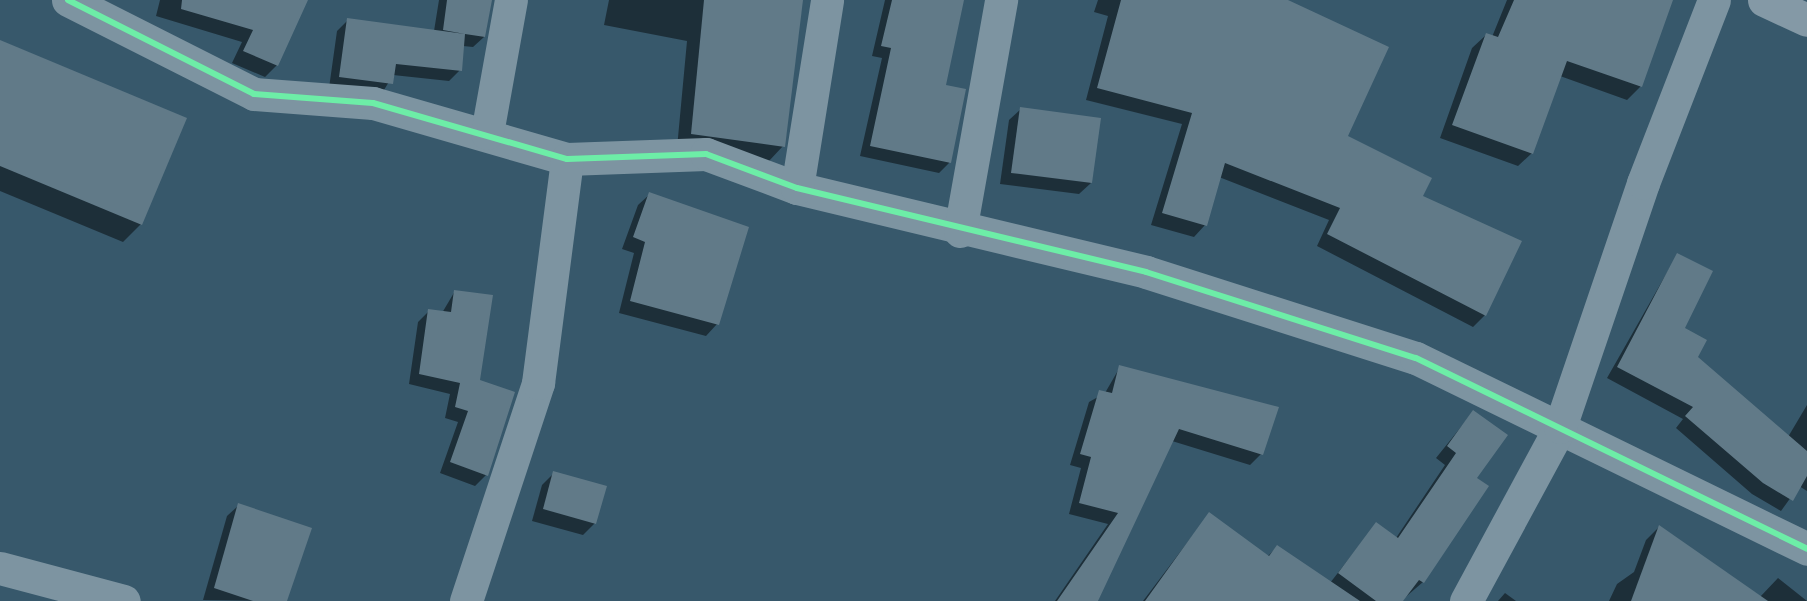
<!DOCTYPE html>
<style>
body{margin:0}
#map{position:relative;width:1807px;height:601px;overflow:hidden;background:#37586b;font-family:Commissioner,sans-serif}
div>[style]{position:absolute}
.shadow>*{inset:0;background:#0007}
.building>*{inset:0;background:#617a88}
.street>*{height:33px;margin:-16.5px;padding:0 16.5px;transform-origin:16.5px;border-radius:16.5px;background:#7d94a1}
.secondary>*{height:33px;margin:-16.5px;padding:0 16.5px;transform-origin:16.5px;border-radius:16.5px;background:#8499a6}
.cycleway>*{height:6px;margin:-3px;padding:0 3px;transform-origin:3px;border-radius:3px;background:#6deda7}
span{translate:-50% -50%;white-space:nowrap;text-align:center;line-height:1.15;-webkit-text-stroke:6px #215e81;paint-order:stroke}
</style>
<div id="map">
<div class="shadow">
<i style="clip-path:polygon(160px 0,306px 0,277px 65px,265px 77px,232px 63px,242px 42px,156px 16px)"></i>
<i style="clip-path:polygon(439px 0,490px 0,484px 37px,473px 47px,463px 46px,460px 70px,449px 81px,393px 75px,381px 95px,329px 88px,337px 31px,348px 20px,434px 31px)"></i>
<i style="clip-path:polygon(609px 0,802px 0,783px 146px,769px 161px,677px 148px,687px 41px,604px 25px)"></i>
<i style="clip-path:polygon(885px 0,956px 0,944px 86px,949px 163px,939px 173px,860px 156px,882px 58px,872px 56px)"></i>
<i style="clip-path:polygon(1098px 0,1284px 0,1346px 137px,1420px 197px,1485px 315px,1473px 327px,1317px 246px,1329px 220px,1219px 177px,1205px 225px,1194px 237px,1151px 225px,1182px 124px,1086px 100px,1108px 16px,1094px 12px)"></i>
<i style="clip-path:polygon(1507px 0,1671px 0,1640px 87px,1627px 100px,1560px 76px,1532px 153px,1518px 166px,1440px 138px,1472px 48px,1486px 35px,1492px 37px)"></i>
<i style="clip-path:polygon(0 41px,141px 224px,123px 242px,0 191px)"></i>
<i style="clip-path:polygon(1021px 109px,1091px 183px,1079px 194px,1000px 184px,1009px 120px)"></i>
<i style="clip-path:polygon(650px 194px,717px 324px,706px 336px,619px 313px,634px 253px,622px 249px,638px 205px)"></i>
<i style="clip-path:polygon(1677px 255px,1683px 329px,1696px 357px,1788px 437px,1807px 405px,1807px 491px,1799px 486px,1781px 511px,1752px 494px,1676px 428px,1683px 419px,1607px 378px)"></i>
<i style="clip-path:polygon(455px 291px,479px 381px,486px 475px,475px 486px,440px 473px,458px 422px,445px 418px,450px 394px,409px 384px,418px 322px,429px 311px,442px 313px)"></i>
<i style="clip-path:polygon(1120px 367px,1277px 408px,1261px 454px,1250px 465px,1172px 441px,1096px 601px,1055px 601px,1108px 524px,1069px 514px,1081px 468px,1070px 465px,1089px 402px,1105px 393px)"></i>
<i style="clip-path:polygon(1473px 412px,1474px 478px,1487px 486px,1423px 582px,1401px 601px,1143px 601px,1209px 514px,1268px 556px,1277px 547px,1330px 583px,1376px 524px,1396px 538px,1445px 465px,1436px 458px)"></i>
<i style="clip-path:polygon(554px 473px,595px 523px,583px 535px,532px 521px,542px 485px)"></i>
<i style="clip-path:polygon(239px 505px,285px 601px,203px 600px,227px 516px)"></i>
<i style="clip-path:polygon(1659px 527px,1760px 597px,1778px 578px,1807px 601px,1609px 601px,1617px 584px,1634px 572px,1646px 540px)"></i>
<i style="clip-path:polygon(1505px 593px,1516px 601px,1498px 601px)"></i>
</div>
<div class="building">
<i style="clip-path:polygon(182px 0,308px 0,278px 66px,243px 51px,253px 30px,181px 9px)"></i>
<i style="clip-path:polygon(447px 0,492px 0,485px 37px,465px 34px,462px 71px,396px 64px,393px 84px,339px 77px,347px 18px,465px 34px,443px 30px)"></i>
<i style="clip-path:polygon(704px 0,803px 0,785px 147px,691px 134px)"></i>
<i style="clip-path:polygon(892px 0,964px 0,946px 85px,966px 89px,951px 163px,870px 146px,891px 48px,881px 46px)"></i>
<i style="clip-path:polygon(1121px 0,1288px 0,1389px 47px,1348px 136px,1432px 178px,1423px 196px,1522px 241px,1486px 316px,1327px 234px,1340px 208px,1225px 163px,1207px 226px,1162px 213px,1192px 113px,1097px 88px)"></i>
<i style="clip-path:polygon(1514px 0,1673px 0,1642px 87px,1567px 61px,1533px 154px,1452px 125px,1486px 33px,1498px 37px)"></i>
<i style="clip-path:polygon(0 40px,187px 118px,142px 225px,0 166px)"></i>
<i style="clip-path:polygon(1020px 107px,1101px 118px,1092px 183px,1011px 173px)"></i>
<i style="clip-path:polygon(649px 192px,749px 227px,719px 325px,630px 301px,645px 242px,633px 237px)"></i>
<i style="clip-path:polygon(1677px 253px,1713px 271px,1685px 328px,1707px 340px,1698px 357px,1807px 451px,1807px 476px,1793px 501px,1763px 483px,1685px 416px,1693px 407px,1617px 367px)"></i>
<i style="clip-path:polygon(454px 290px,493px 295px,480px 380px,515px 392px,488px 476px,450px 462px,468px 411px,455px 407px,460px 383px,419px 374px,428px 309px,451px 312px)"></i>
<i style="clip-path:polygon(1119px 365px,1279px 407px,1263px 455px,1179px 429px,1098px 601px,1057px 601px,1118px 513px,1079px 503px,1091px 457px,1080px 454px,1099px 390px,1112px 393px)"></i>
<i style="clip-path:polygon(1473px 410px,1508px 435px,1477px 478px,1489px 486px,1424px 583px,1419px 580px,1403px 601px,1376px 601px,1338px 573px,1376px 522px,1398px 538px,1456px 453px,1447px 446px)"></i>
<i style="clip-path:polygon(553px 471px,607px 486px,596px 524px,543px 509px)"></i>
<i style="clip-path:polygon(238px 503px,312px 528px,287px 601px,253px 601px,214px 588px)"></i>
<i style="clip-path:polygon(1209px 512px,1269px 556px,1277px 545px,1360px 601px,1145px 601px)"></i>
<i style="clip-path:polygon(1659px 525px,1768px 601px,1631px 601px)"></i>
</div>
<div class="street">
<i style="left:68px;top:0;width:208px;rotate:26.8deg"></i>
<i style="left:254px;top:94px;width:119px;rotate:4.3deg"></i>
<i style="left:373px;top:103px;width:202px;rotate:16.1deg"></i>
<i style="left:567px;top:159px;width:139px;rotate:-2.1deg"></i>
<i style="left:706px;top:154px;width:97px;rotate:20.5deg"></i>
<i style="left:797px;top:188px;width:359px;rotate:13.5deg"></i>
<i style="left:1146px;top:272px;width:283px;rotate:17.7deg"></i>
<i style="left:1416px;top:358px;width:435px;rotate:26deg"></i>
<i style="left:487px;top:133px;width:135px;rotate:-79.8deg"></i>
<i style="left:797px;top:188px;width:190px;rotate:-80.9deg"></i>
<i style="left:960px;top:231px;width:235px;rotate:-79.9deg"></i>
<i style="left:0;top:568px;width:128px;rotate:14.9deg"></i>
<i style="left:466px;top:601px;width:230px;rotate:-71.7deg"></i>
<i style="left:538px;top:383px;width:226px;rotate:-82.6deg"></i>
<i style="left:1466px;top:601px;width:198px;rotate:-61.6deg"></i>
<i style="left:1560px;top:427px;width:258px;rotate:-71.2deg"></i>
<i style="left:1643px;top:183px;width:196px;rotate:-68.8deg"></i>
</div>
<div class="secondary">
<i style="left:1764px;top:0;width:47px;rotate:24.9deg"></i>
</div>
<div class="cycleway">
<i style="left:68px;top:0;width:208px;rotate:26.8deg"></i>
<i style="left:254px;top:94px;width:119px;rotate:4.3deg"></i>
<i style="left:373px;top:103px;width:202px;rotate:16.1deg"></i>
<i style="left:567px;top:159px;width:139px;rotate:-2.1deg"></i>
<i style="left:706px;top:154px;width:97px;rotate:20.5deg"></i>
<i style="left:797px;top:188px;width:359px;rotate:13.5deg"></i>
<i style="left:1146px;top:272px;width:283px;rotate:17.7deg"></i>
<i style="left:1416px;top:358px;width:435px;rotate:26deg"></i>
</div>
</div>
